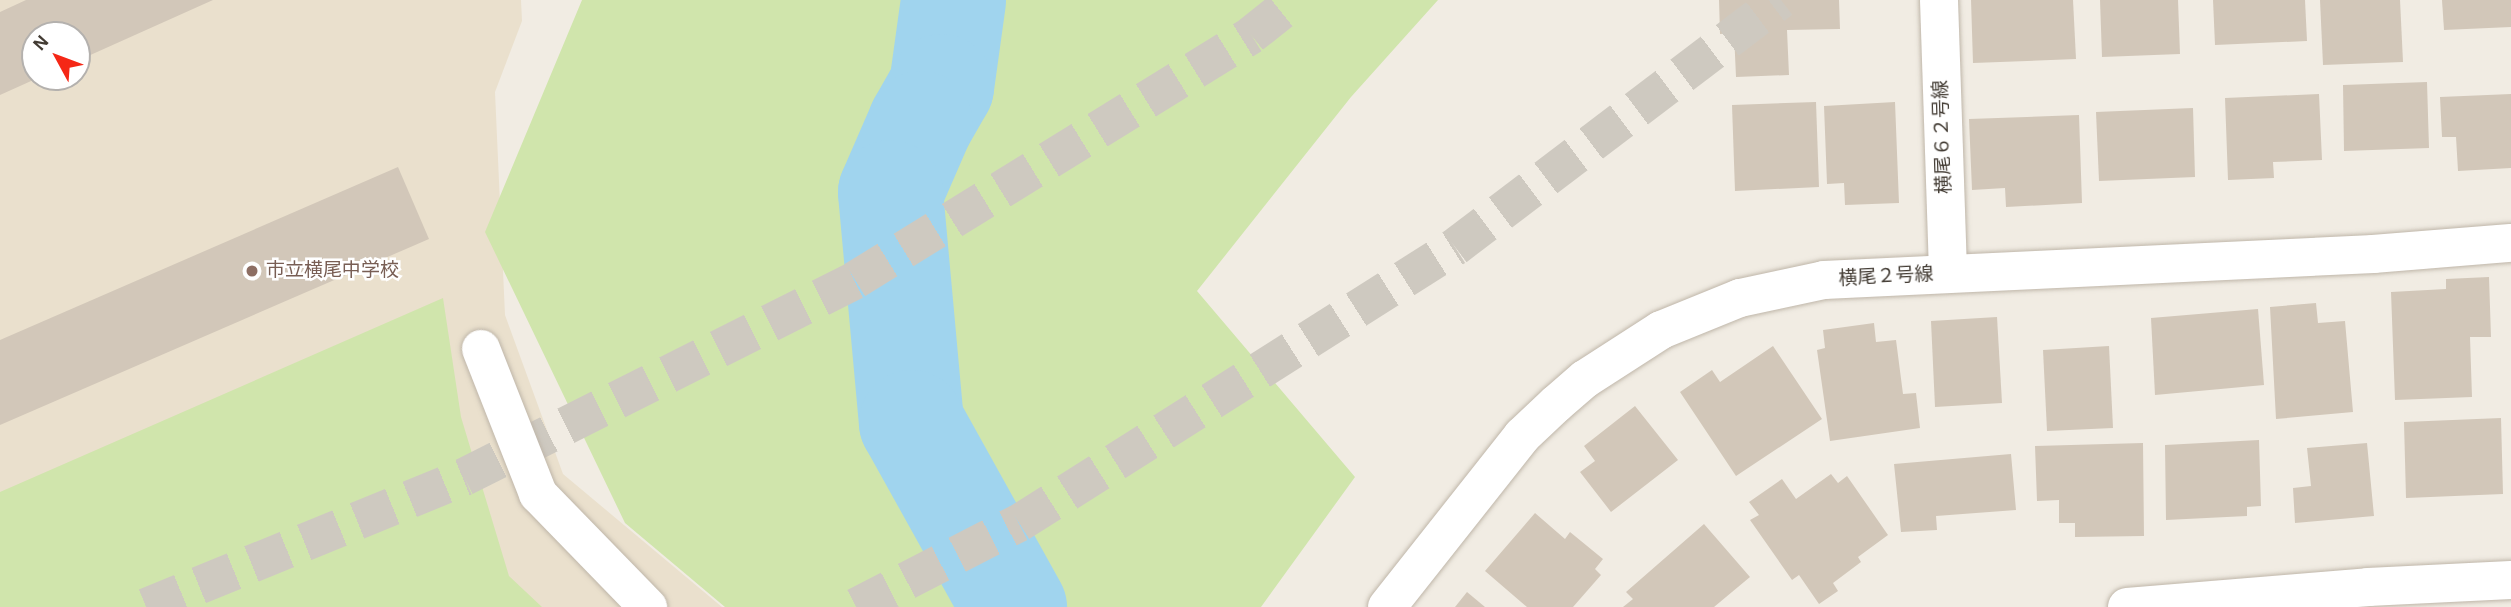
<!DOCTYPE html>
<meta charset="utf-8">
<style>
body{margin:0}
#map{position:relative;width:2511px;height:607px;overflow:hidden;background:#f1ece3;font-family:"Alegreya Sans","Noto Sans JP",sans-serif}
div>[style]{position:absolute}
.education>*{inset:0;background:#eae0cd}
.green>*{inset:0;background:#d0e5ac}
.river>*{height:105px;margin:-52.5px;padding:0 52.5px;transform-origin:52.5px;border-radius:52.5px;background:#a0d4ee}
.building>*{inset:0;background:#d2c7b9}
.motorway-tunnel>*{height:38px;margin-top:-19px;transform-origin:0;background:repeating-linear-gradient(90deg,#cec9c0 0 38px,transparent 0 57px)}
.roads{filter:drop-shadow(0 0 2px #bfb6a9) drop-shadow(0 0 2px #bfb6a9)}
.minor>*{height:38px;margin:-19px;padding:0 19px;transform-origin:19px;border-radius:19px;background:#fff}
.tertiary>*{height:38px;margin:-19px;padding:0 19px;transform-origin:19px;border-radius:19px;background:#fff}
.dots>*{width:19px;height:19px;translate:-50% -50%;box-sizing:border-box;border:4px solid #fff;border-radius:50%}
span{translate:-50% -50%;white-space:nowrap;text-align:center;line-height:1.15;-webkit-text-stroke:5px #fff;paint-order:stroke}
.street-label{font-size:19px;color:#433c34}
.education-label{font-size:19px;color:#785e54}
.left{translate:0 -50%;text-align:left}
.north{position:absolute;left:21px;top:21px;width:70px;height:70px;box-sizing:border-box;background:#fff;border:2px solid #b4b1ae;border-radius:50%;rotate:311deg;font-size:19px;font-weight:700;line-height:28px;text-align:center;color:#433c34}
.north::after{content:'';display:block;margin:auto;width:24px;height:32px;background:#f52716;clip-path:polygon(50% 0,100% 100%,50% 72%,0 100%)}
</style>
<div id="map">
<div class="education">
<i style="clip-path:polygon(evenodd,0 0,521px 0,522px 21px,495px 92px,505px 315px,563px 474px,722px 607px,0 607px,0 0,35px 35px,77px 35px,77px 77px,35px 77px,35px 35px)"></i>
</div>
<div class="green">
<i style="clip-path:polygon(582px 0,1438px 0,1351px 97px,1197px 291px,1355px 477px,1261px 607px,725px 607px,625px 523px,485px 232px)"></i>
<i style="clip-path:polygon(443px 298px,461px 417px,509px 576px,542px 607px,0 607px,0 492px)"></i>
</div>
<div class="river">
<i style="left:953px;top:0;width:87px;rotate:97.9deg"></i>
<i style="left:941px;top:86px;width:43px;rotate:119.6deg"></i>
<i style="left:920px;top:123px;width:75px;rotate:113.5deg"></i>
<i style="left:890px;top:192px;width:231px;rotate:84.8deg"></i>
<i style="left:911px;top:422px;width:212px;rotate:60.9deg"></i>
</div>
<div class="building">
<i style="clip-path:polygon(26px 0,213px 0,77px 61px,77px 35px,35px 35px,35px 77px,40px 77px,0 95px,0 12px)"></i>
<i style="clip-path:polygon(1719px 0,1839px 0,1840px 29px,1787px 30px,1789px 75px,1736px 77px,1734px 33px,1720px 34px)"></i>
<i style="clip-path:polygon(1971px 0,2073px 0,2076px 59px,1973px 63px)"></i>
<i style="clip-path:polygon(2100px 0,2178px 0,2180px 54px,2102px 57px)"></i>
<i style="clip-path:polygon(2213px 0,2305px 0,2307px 41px,2215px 45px)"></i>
<i style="clip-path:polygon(2320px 0,2400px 0,2403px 62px,2323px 65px)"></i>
<i style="clip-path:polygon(2442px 0,2511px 0,2511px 27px,2444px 30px)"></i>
<i style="clip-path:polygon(2427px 82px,2429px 148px,2344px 151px,2343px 85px)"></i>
<i style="clip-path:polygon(2319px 94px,2322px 160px,2273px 162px,2274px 178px,2228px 180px,2225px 98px)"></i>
<i style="clip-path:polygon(2511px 94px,2511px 168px,2458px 171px,2456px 137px,2442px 137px,2440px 97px)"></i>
<i style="clip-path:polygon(1816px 102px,1819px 187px,1735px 191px,1732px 105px)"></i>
<i style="clip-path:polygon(1895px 102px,1899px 203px,1845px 205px,1844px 183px,1827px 184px,1824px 106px)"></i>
<i style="clip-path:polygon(2193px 108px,2195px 177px,2099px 181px,2096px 112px)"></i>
<i style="clip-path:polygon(2079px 115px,2082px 203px,2006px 207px,2005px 188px,1972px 190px,1969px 119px)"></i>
<i style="clip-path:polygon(398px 167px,429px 239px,0 425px,0 340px)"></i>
<i style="clip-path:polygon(2489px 277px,2491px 337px,2470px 337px,2472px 397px,2395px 400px,2391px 292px,2446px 289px,2446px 279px)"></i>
<i style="clip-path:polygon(2316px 303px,2318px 323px,2345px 321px,2353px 412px,2276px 419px,2270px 307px)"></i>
<i style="clip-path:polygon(2258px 309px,2264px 385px,2155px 395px,2151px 318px)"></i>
<i style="clip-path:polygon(1997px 317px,2002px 403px,1935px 407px,1931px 321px)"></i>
<i style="clip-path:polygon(1874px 323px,1876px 342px,1896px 340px,1903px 394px,1916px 393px,1920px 428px,1830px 441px,1817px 350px,1825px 348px,1823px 330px)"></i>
<i style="clip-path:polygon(1773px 346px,1822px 419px,1736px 476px,1680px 392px,1712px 370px,1720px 382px)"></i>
<i style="clip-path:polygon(2109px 346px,2113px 428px,2047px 431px,2043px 350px)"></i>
<i style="clip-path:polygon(1635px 406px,1678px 460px,1611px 512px,1580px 472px,1595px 461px,1584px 446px)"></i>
<i style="clip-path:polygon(2501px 418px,2503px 494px,2406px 498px,2404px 422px)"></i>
<i style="clip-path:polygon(2259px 440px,2261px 506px,2247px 507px,2247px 516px,2166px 520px,2165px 445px)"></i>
<i style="clip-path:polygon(2143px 443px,2144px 536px,2075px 537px,2075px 523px,2059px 523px,2059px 500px,2037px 501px,2035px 446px)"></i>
<i style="clip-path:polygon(2367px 443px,2374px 516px,2295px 523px,2293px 488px,2311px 486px,2307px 448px)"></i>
<i style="clip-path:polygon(2011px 454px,2016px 510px,1936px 516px,1937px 530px,1901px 532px,1894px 464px)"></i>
<i style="clip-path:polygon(1831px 474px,1838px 483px,1847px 476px,1888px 535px,1858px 557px,1861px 562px,1833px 583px,1838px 591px,1819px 604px,1799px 575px,1792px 580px,1750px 520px,1759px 515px,1749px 502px,1782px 479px,1796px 499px)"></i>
<i style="clip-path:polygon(1535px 513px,1565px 539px,1570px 532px,1603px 559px,1595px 569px,1601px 575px,1573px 607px,1527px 607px,1485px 571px)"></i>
<i style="clip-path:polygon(1704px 524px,1750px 577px,1714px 607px,1623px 607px,1633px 599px,1626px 592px)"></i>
<i style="clip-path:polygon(1467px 592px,1485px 607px,1455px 607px)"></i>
</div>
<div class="motorway-tunnel">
<i style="left:146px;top:607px;width:344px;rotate:-22.2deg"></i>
<i style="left:464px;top:477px;width:438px;rotate:-26.7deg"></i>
<i style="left:855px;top:280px;width:466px;rotate:-31.7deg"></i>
<i style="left:1251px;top:35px;width:56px;rotate:-38.5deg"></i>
<i style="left:856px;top:607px;width:183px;rotate:-27.3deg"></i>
<i style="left:1019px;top:523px;width:516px;rotate:-32.33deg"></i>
<i style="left:1455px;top:247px;width:409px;rotate:-37.2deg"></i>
</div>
<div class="roads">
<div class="minor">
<i style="left:1939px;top:0;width:274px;rotate:88.1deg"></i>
<i style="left:481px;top:349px;width:156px;rotate:68.5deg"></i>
<i style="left:538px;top:494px;width:158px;rotate:45.8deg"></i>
<i style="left:2127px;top:607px;width:242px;rotate:-4.7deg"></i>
<i style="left:2368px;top:587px;width:143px;rotate:-2.8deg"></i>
</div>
<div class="tertiary">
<i style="left:1387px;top:607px;width:218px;rotate:-51.7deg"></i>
<i style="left:1522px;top:436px;width:47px;rotate:-43.3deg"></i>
<i style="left:1556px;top:404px;width:38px;rotate:-41deg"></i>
<i style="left:1585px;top:379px;width:90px;rotate:-32.8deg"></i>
<i style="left:1661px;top:330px;width:85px;rotate:-22.1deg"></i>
<i style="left:1740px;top:298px;width:86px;rotate:-12.1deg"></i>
<i style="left:1824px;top:280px;width:550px;rotate:-2.71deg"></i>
<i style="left:2373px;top:254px;width:138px;rotate:-4.6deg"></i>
</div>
</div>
<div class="dots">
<i style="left:252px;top:271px;background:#8d6e63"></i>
</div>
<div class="street-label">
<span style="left:1943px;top:137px;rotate:-92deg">横尾６２号線</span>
<span style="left:1886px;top:277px;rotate:-3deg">横尾２号線</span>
</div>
<div class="education-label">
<span class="left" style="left:266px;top:271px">市立横尾中学校</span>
</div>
<div class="north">N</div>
</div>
